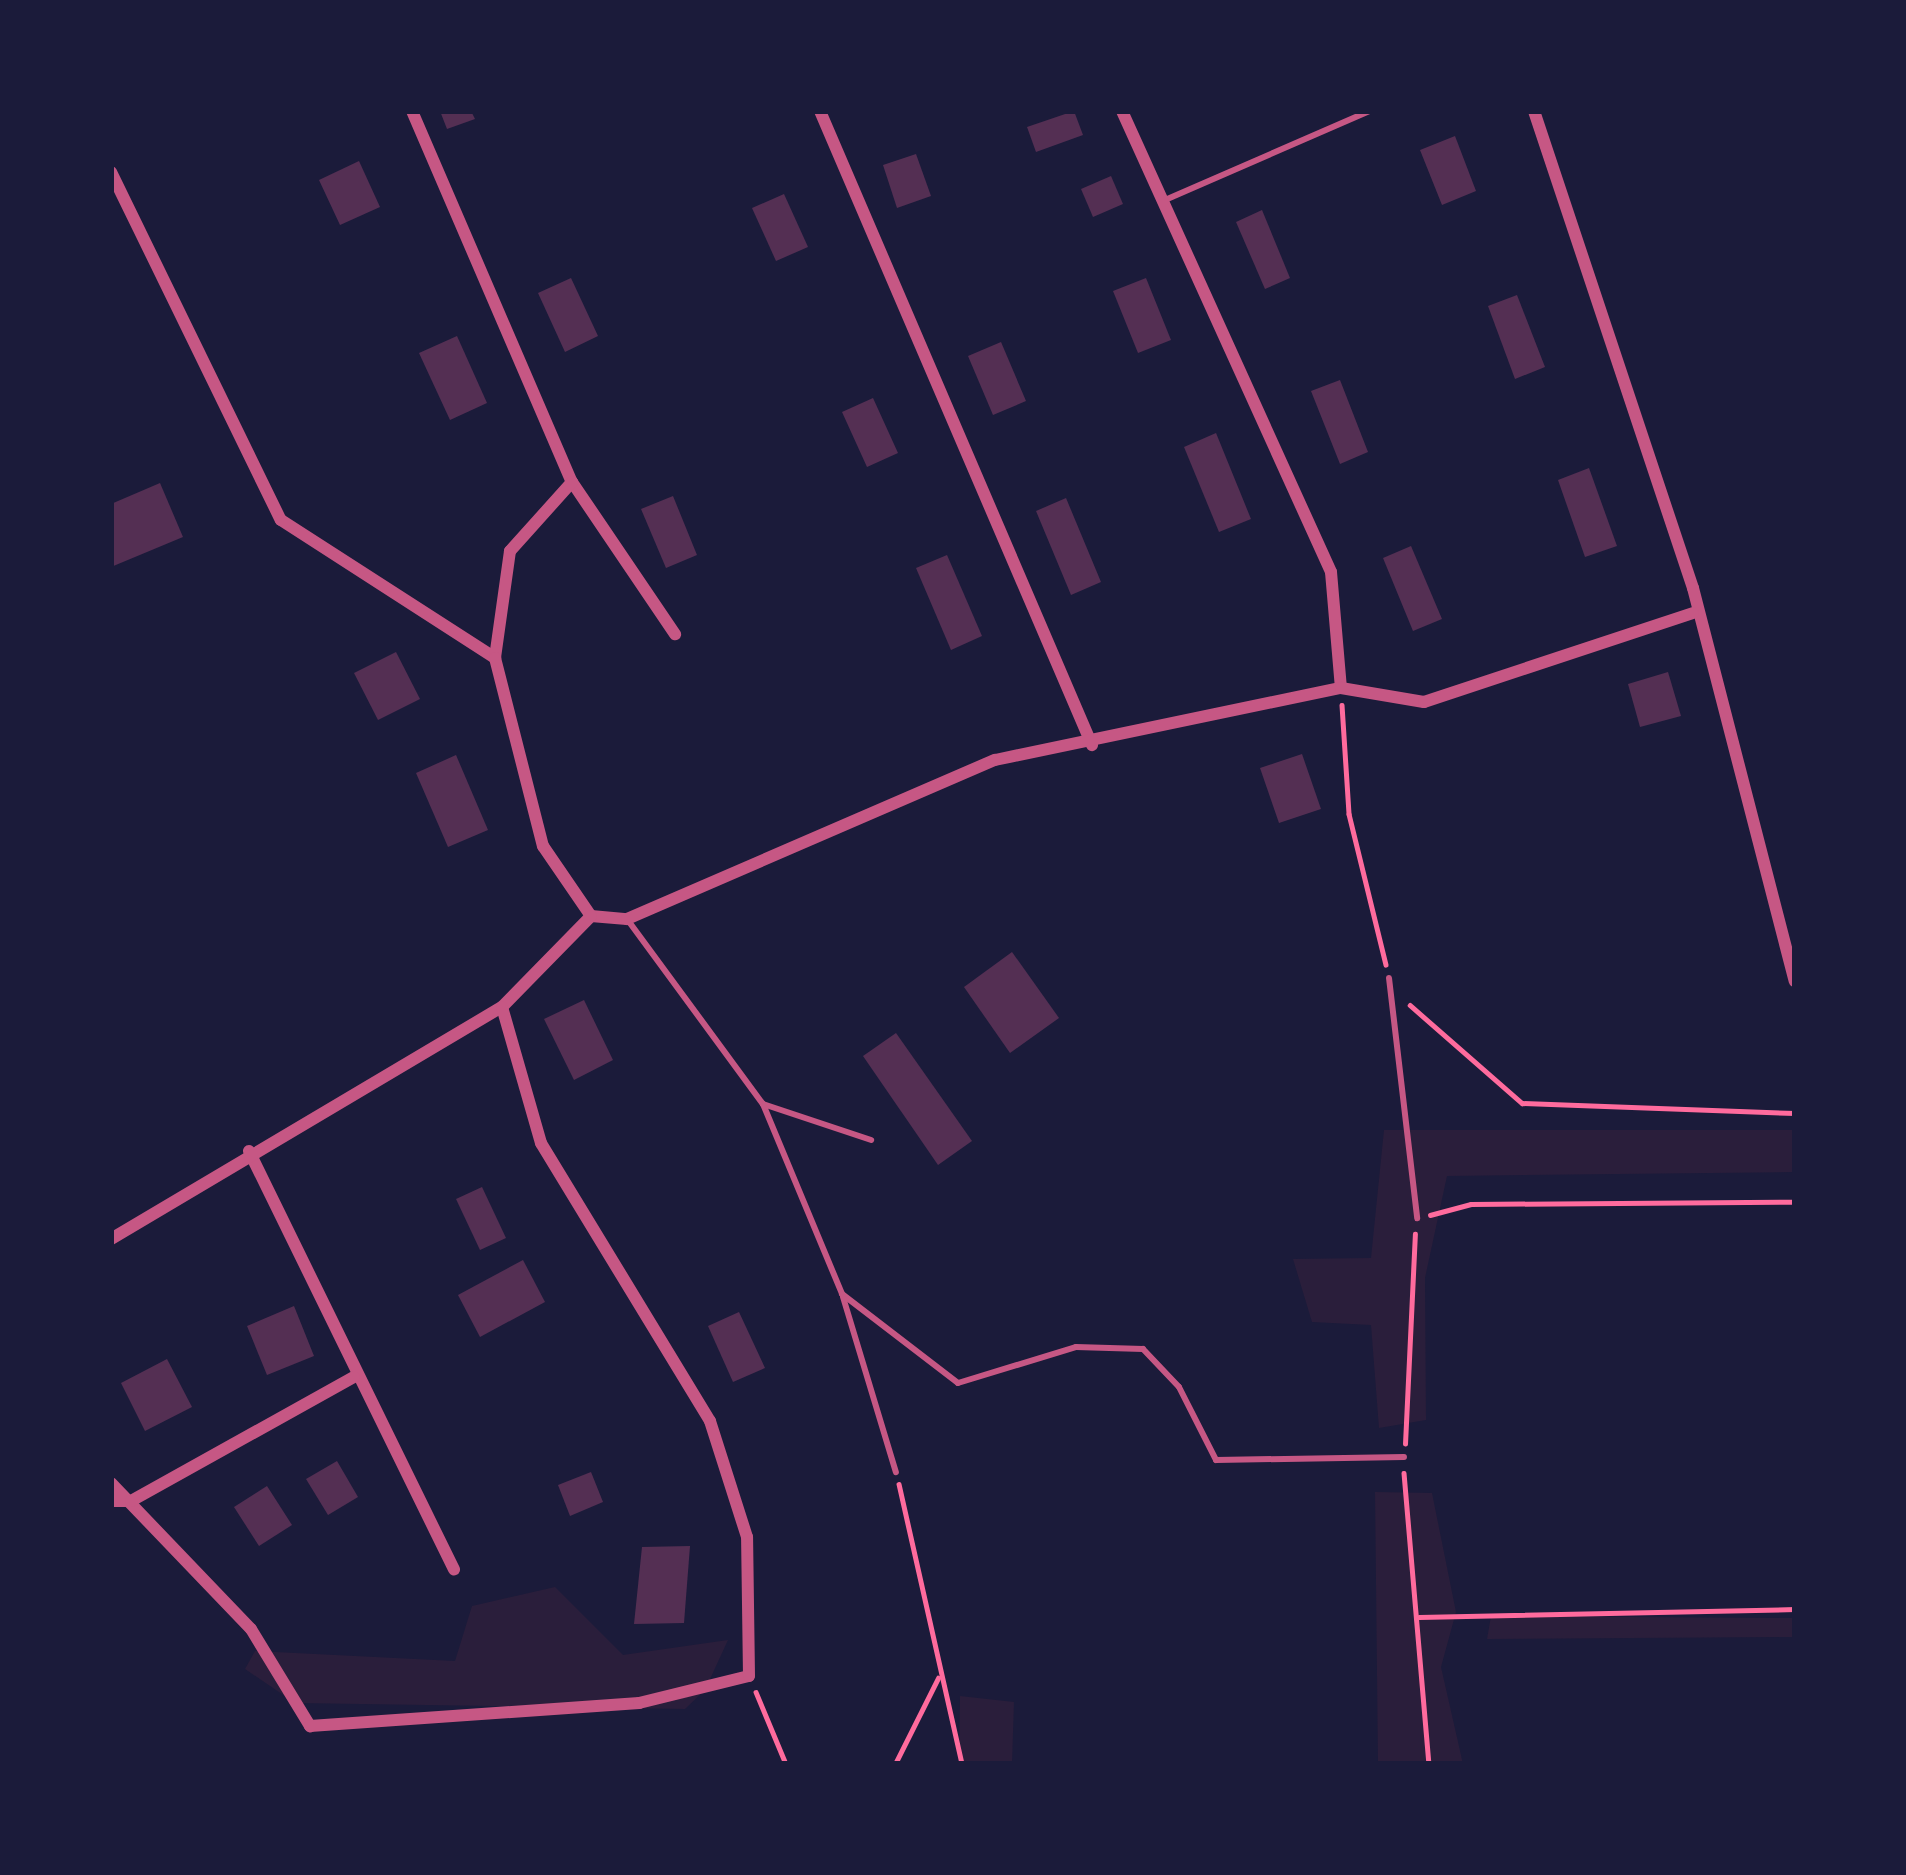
<!DOCTYPE html>
<style>
body{margin:0}
#map{position:relative;width:1906px;height:1875px;overflow:hidden;background:#1b1b3a;font-family:"Sofia Sans Condensed",sans-serif}
div>[style]{position:absolute}
.green>*{inset:0;background:#2a1e3b}
.building>*{inset:0;background:#542f53}
.path>*{height:4.5px;margin:-2.25px;padding:0 2.25px;transform-origin:2.25px;border-radius:2.25px;background:#ff6b9d}
.service>*{height:6px;margin:-3px;padding:0 3px;transform-origin:3px;border-radius:3px;background:#c65784}
.minor>*{height:12px;margin:-6px;padding:0 6px;transform-origin:6px;border-radius:6px;background:#c65784}
span{translate:-50% -50%;white-space:nowrap;text-align:center;line-height:1.15;-webkit-text-stroke:9px #1b1b3a;paint-order:stroke}
.frame{position:absolute;inset:0;border:114px solid #1b1b3a;pointer-events:none}
</style>
<div id="map">
<div class="green">
<i style="clip-path:polygon(1384px 1130px,1795px 1130px,1795px 1172px,1447px 1176px,1425px 1278px,1426px 1420px,1379px 1428px,1371px 1325px,1312px 1322px,1293px 1259px,1371px 1258px)"></i>
<i style="clip-path:polygon(1375px 1492px,1432px 1493px,1456px 1612px,1441px 1667px,1463px 1764px,1378px 1764px)"></i>
<i style="clip-path:polygon(555px 1587px,623px 1655px,728px 1640px,705px 1690px,685px 1709px,295px 1703px,245px 1669px,255px 1651px,455px 1661px,472px 1606px)"></i>
<i style="clip-path:polygon(1491px 1616px,1795px 1618px,1795px 1637px,1487px 1639px)"></i>
<i style="clip-path:polygon(960px 1696px,1014px 1702px,1012px 1764px,959px 1764px)"></i>
</div>
<div class="building">
<i style="clip-path:polygon(440px 111px,471px 111px,475px 119px,447px 129px)"></i>
<i style="clip-path:polygon(1074px 111px,1083px 135px,1036px 152px,1027px 127px)"></i>
<i style="clip-path:polygon(1455px 136px,1476px 191px,1442px 205px,1420px 150px)"></i>
<i style="clip-path:polygon(916px 154px,931px 196px,897px 208px,883px 165px)"></i>
<i style="clip-path:polygon(359px 161px,380px 207px,340px 225px,319px 180px)"></i>
<i style="clip-path:polygon(1111px 176px,1123px 204px,1093px 217px,1081px 189px)"></i>
<i style="clip-path:polygon(784px 194px,808px 247px,776px 261px,752px 208px)"></i>
<i style="clip-path:polygon(1262px 210px,1290px 278px,1265px 289px,1236px 222px)"></i>
<i style="clip-path:polygon(571px 278px,598px 336px,565px 352px,538px 293px)"></i>
<i style="clip-path:polygon(1146px 278px,1171px 340px,1138px 353px,1113px 291px)"></i>
<i style="clip-path:polygon(1517px 295px,1545px 367px,1515px 379px,1488px 306px)"></i>
<i style="clip-path:polygon(457px 336px,487px 403px,450px 420px,419px 353px)"></i>
<i style="clip-path:polygon(1001px 342px,1026px 401px,993px 415px,968px 356px)"></i>
<i style="clip-path:polygon(1340px 380px,1368px 452px,1340px 464px,1311px 391px)"></i>
<i style="clip-path:polygon(873px 398px,898px 453px,867px 467px,842px 412px)"></i>
<i style="clip-path:polygon(1216px 433px,1251px 519px,1219px 532px,1184px 447px)"></i>
<i style="clip-path:polygon(1589px 468px,1617px 546px,1585px 557px,1558px 480px)"></i>
<i style="clip-path:polygon(160px 483px,183px 537px,111px 567px,111px 504px)"></i>
<i style="clip-path:polygon(673px 496px,697px 555px,666px 568px,641px 509px)"></i>
<i style="clip-path:polygon(1066px 498px,1101px 582px,1071px 595px,1036px 511px)"></i>
<i style="clip-path:polygon(1411px 546px,1442px 619px,1413px 631px,1383px 558px)"></i>
<i style="clip-path:polygon(947px 555px,982px 636px,951px 650px,916px 568px)"></i>
<i style="clip-path:polygon(396px 652px,420px 699px,378px 720px,354px 673px)"></i>
<i style="clip-path:polygon(1668px 672px,1681px 716px,1640px 727px,1628px 684px)"></i>
<i style="clip-path:polygon(1302px 754px,1321px 809px,1279px 823px,1260px 768px)"></i>
<i style="clip-path:polygon(456px 755px,488px 830px,448px 847px,416px 773px)"></i>
<i style="clip-path:polygon(1012px 952px,1059px 1018px,1010px 1053px,964px 987px)"></i>
<i style="clip-path:polygon(584px 1000px,613px 1060px,574px 1080px,544px 1019px)"></i>
<i style="clip-path:polygon(896px 1033px,972px 1141px,938px 1165px,863px 1056px)"></i>
<i style="clip-path:polygon(482px 1187px,506px 1238px,480px 1250px,456px 1199px)"></i>
<i style="clip-path:polygon(523px 1260px,545px 1302px,480px 1337px,458px 1295px)"></i>
<i style="clip-path:polygon(294px 1306px,314px 1356px,267px 1375px,247px 1326px)"></i>
<i style="clip-path:polygon(739px 1312px,765px 1368px,733px 1382px,708px 1326px)"></i>
<i style="clip-path:polygon(167px 1359px,192px 1407px,145px 1431px,121px 1383px)"></i>
<i style="clip-path:polygon(337px 1461px,358px 1497px,328px 1515px,306px 1479px)"></i>
<i style="clip-path:polygon(591px 1472px,603px 1502px,570px 1516px,558px 1485px)"></i>
<i style="clip-path:polygon(267px 1486px,292px 1525px,259px 1546px,234px 1507px)"></i>
<i style="clip-path:polygon(690px 1546px,684px 1623px,634px 1624px,642px 1547px)"></i>
</div>
<div class="path">
<i style="left:1342px;top:705px;width:109px;rotate:86.3deg"></i>
<i style="left:1349px;top:814px;width:155px;rotate:76.2deg"></i>
<i style="left:1410px;top:1005px;width:149px;rotate:41.2deg"></i>
<i style="left:1522px;top:1103px;width:273px;rotate:2.1deg"></i>
<i style="left:1430px;top:1215px;width:42px;rotate:-15deg"></i>
<i style="left:1471px;top:1204px;width:324px;rotate:-0.4deg"></i>
<i style="left:1405px;top:1444px;width:210px;rotate:-87.3deg"></i>
<i style="left:1404px;top:1473px;width:292px;rotate:85.1deg"></i>
<i style="left:899px;top:1484px;width:287px;rotate:77.3deg"></i>
<i style="left:1419px;top:1617px;width:376px;rotate:-1.2deg"></i>
<i style="left:756px;top:1692px;width:78px;rotate:67.4deg"></i>
<i style="left:895px;top:1764px;width:96px;rotate:-63.4deg"></i>
</div>
<div class="service">
<i style="left:1165px;top:200px;width:223px;rotate:-23.5deg"></i>
<i style="left:627px;top:919px;width:230px;rotate:53.7deg"></i>
<i style="left:763px;top:1104px;width:114px;rotate:18.4deg"></i>
<i style="left:1389px;top:978px;width:242px;rotate:83.3deg"></i>
<i style="left:763px;top:1104px;width:206px;rotate:67.4deg"></i>
<i style="left:842px;top:1294px;width:146px;rotate:37.5deg"></i>
<i style="left:958px;top:1383px;width:123px;rotate:-17deg"></i>
<i style="left:1076px;top:1347px;width:67px;rotate:1.7deg"></i>
<i style="left:1143px;top:1349px;width:52px;rotate:46.5deg"></i>
<i style="left:1179px;top:1387px;width:82px;rotate:63.1deg"></i>
<i style="left:1216px;top:1460px;width:188px;rotate:-0.9deg"></i>
<i style="left:843px;top:1297px;width:183px;rotate:73.2deg"></i>
</div>
<div class="minor">
<i style="left:412px;top:111px;width:404px;rotate:66.7deg"></i>
<i style="left:572px;top:482px;width:184px;rotate:55.9deg"></i>
<i style="left:820px;top:111px;width:690px;rotate:66.78deg"></i>
<i style="left:1122px;top:111px;width:506px;rotate:65.61deg"></i>
<i style="left:1331px;top:572px;width:116px;rotate:85.1deg"></i>
<i style="left:1534px;top:111px;width:503px;rotate:71.57deg"></i>
<i style="left:1693px;top:588px;width:406px;rotate:75.5deg"></i>
<i style="left:111px;top:172px;width:387px;rotate:64deg"></i>
<i style="left:281px;top:520px;width:255px;rotate:32.8deg"></i>
<i style="left:572px;top:482px;width:93px;rotate:131.9deg"></i>
<i style="left:510px;top:551px;width:108px;rotate:98deg"></i>
<i style="left:495px;top:658px;width:194px;rotate:75.7deg"></i>
<i style="left:543px;top:846px;width:85px;rotate:55.6deg"></i>
<i style="left:591px;top:916px;width:36px;rotate:5deg"></i>
<i style="left:627px;top:919px;width:401px;rotate:-23.4deg"></i>
<i style="left:995px;top:760px;width:353px;rotate:-11.8deg"></i>
<i style="left:1341px;top:688px;width:84px;rotate:9.6deg"></i>
<i style="left:1424px;top:702px;width:283px;rotate:-18.3deg"></i>
<i style="left:249px;top:1151px;width:466px;rotate:63.9deg"></i>
<i style="left:111px;top:1239px;width:455px;rotate:-30.7deg"></i>
<i style="left:502px;top:1007px;width:127px;rotate:-45.6deg"></i>
<i style="left:111px;top:1483px;width:202px;rotate:46.2deg"></i>
<i style="left:251px;top:1629px;width:114px;rotate:58.7deg"></i>
<i style="left:310px;top:1726px;width:330px;rotate:-4deg"></i>
<i style="left:639px;top:1703px;width:113px;rotate:-13.8deg"></i>
<i style="left:749px;top:1676px;width:139px;rotate:-90.8deg"></i>
<i style="left:747px;top:1537px;width:122px;rotate:-107.7deg"></i>
<i style="left:710px;top:1421px;width:325px;rotate:-121.3deg"></i>
<i style="left:541px;top:1143px;width:141px;rotate:-106deg"></i>
<i style="left:111px;top:1501px;width:20px"></i>
<i style="left:131px;top:1501px;width:255px;rotate:-29.1deg"></i>
</div>
<div class="frame"></div>
</div>
